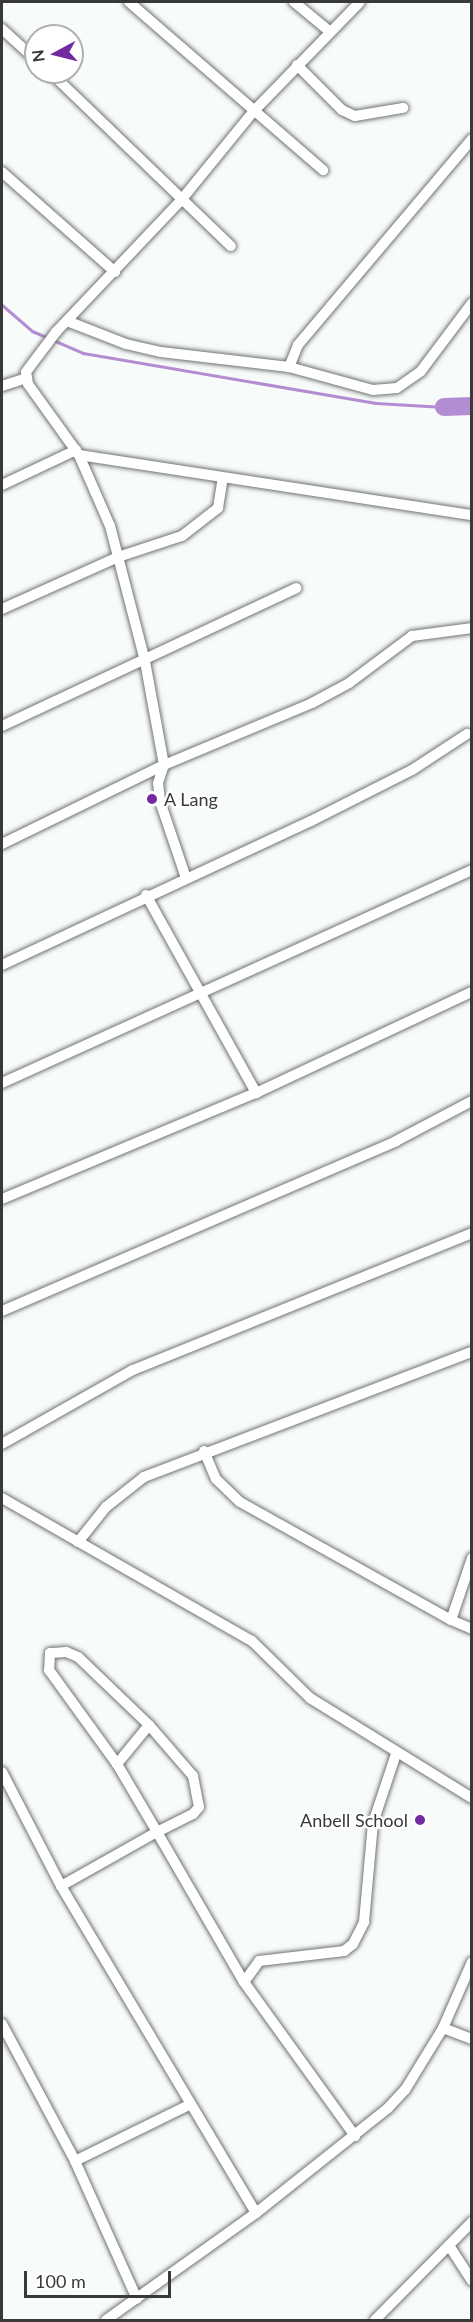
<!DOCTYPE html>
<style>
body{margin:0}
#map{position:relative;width:473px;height:2322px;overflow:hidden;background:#f7fbf9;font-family:Lato,sans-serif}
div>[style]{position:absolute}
.stream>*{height:3px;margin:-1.5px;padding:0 1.5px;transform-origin:1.5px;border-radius:1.5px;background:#b38dd2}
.river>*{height:18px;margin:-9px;padding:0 9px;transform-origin:9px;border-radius:9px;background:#b38dd2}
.roads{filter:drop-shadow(0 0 2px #707472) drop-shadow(0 0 2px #707472)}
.street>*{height:10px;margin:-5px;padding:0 5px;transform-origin:5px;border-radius:5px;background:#fff}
.dots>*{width:16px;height:16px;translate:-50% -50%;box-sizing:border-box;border:3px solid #fff;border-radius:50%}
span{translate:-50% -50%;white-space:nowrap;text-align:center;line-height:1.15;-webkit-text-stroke:4.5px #fff;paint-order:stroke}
.poi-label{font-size:18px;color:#383938}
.left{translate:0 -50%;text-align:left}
.right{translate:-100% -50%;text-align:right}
.frame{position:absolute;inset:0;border:3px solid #383938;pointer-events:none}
.north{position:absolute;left:24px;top:24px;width:60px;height:60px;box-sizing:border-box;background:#fff;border:2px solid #afb0af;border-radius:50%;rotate:263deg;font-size:16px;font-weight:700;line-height:24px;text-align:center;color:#383938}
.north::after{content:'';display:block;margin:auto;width:21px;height:27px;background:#722b9f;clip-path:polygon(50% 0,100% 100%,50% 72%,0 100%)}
.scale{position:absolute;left:24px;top:2271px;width:147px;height:27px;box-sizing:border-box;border:3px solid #383938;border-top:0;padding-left:8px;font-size:18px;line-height:21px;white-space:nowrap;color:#383938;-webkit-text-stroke:4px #fff;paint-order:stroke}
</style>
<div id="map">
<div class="stream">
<i style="left:2px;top:305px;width:40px;rotate:41deg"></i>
<i style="left:32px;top:331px;width:56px;rotate:23.3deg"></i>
<i style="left:83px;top:353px;width:297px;rotate:9.7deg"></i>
<i style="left:376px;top:403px;width:68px;rotate:3.4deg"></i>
</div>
<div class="river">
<i style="left:444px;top:407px;width:28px;rotate:-2deg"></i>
</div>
<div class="roads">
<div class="street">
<i style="left:129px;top:2px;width:257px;rotate:40.9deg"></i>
<i style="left:294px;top:2px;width:45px;rotate:39.6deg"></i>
<i style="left:2px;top:29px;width:46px;rotate:42.4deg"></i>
<i style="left:297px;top:65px;width:64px;rotate:45deg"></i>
<i style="left:342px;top:110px;width:14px;rotate:25deg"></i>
<i style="left:355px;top:116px;width:49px;rotate:-9.5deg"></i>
<i style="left:50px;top:72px;width:251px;rotate:43.9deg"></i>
<i style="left:472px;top:139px;width:270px;rotate:130.2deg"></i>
<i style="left:298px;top:345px;width:24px;rotate:112deg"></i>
<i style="left:289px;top:367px;width:87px;rotate:15.3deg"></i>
<i style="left:373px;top:390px;width:24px;rotate:-5deg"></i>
<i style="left:397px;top:388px;width:29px;rotate:-35deg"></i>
<i style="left:421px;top:371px;width:85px;rotate:-53.1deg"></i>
<i style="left:2px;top:172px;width:151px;rotate:41.5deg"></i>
<i style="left:67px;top:321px;width:63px;rotate:21.3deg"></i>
<i style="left:126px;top:344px;width:36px;rotate:13deg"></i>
<i style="left:161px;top:352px;width:129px;rotate:6.7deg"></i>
<i style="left:2px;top:386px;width:25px;rotate:-18deg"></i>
<i style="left:79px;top:455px;width:398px;rotate:8.7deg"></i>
<i style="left:2px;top:485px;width:82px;rotate:-25.3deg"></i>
<i style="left:2px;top:609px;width:127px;rotate:-24.1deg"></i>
<i style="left:118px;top:557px;width:67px;rotate:-18.2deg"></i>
<i style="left:182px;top:536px;width:46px;rotate:-37.9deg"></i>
<i style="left:218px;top:508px;width:30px;rotate:-81deg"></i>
<i style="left:2px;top:726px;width:325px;rotate:-25.1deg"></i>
<i style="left:2px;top:844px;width:180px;rotate:-26deg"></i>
<i style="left:164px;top:765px;width:160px;rotate:-22.7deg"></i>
<i style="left:312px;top:703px;width:42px;rotate:-28.4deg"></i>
<i style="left:349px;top:683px;width:79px;rotate:-36.7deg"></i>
<i style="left:412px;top:636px;width:61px;rotate:-7.6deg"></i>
<i style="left:186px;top:878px;width:81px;rotate:-108.7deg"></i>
<i style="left:160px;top:801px;width:18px;rotate:-96deg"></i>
<i style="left:158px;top:783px;width:19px;rotate:-72deg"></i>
<i style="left:164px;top:765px;width:106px;rotate:-100.4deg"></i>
<i style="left:145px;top:661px;width:139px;rotate:-104.5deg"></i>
<i style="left:110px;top:526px;width:77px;rotate:-113.6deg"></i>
<i style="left:79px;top:455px;width:87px;rotate:-125.7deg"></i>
<i style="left:28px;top:384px;width:12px;rotate:-99deg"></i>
<i style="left:26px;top:372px;width:50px;rotate:-53.1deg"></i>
<i style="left:56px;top:332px;width:183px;rotate:-46.5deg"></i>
<i style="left:182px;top:199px;width:112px;rotate:-50.8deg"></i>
<i style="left:253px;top:112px;width:153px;rotate:-45.8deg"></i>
<i style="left:146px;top:895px;width:227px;rotate:60.9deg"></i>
<i style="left:2px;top:965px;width:341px;rotate:-25deg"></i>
<i style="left:311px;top:821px;width:113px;rotate:-26.8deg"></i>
<i style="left:412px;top:770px;width:66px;rotate:-33.2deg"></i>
<i style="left:2px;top:1083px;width:516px;rotate:-24.38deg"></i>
<i style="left:2px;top:1199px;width:275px;rotate:-22.7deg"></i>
<i style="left:256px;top:1093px;width:238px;rotate:-25.1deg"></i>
<i style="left:2px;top:1311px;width:429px;rotate:-23.3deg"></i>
<i style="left:396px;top:1141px;width:86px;rotate:-27.8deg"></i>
<i style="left:2px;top:1444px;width:150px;rotate:-29.5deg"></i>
<i style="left:133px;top:1370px;width:366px;rotate:-22deg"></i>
<i style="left:204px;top:1451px;width:30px;rotate:67deg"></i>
<i style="left:216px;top:1479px;width:33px;rotate:44deg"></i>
<i style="left:240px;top:1502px;width:242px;rotate:29.2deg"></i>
<i style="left:2px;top:1498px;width:288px;rotate:29.8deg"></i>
<i style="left:252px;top:1641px;width:81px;rotate:44.5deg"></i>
<i style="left:310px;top:1698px;width:190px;rotate:31.7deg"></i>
<i style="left:78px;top:1542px;width:45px;rotate:-51.3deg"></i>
<i style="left:106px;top:1507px;width:48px;rotate:-38.3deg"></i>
<i style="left:144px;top:1477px;width:351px;rotate:-20.9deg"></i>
<i style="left:472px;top:1558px;width:65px;rotate:108.7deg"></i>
<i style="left:451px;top:1620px;width:23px;rotate:23deg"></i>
<i style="left:117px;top:1764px;width:50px;rotate:-50.6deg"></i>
<i style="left:2px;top:1772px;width:128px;rotate:62.6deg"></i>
<i style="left:61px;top:1886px;width:381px;rotate:59.2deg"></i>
<i style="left:61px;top:1886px;width:110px;rotate:-29.4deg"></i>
<i style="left:157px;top:1832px;width:40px;rotate:-26.6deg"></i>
<i style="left:193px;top:1814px;width:9px;rotate:-49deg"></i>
<i style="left:199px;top:1807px;width:32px;rotate:-101deg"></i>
<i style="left:193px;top:1776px;width:67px;rotate:-130.8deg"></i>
<i style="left:149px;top:1725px;width:98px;rotate:-136.2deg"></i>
<i style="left:78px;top:1657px;width:13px;rotate:-157deg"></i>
<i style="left:66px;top:1652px;width:16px;rotate:176deg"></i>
<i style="left:50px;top:1653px;width:17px;rotate:93deg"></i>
<i style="left:49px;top:1670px;width:116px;rotate:54.1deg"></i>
<i style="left:117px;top:1764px;width:79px;rotate:59.5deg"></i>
<i style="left:157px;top:1832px;width:173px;rotate:59.9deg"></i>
<i style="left:244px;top:1982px;width:190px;rotate:54.2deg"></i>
<i style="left:244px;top:1982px;width:26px;rotate:-54deg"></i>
<i style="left:259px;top:1961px;width:86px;rotate:-6.7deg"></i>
<i style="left:344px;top:1951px;width:11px;rotate:-38deg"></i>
<i style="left:353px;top:1944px;width:25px;rotate:-63deg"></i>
<i style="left:364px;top:1922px;width:99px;rotate:-84.8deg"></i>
<i style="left:373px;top:1823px;width:73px;rotate:-71.6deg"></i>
<i style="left:2px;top:2024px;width:155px;rotate:61.9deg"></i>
<i style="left:75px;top:2161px;width:151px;rotate:65.8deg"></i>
<i style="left:443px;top:2028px;width:31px;rotate:21deg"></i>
<i style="left:75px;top:2161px;width:127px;rotate:-26.2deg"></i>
<i style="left:450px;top:2247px;width:40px;rotate:57.1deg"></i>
<i style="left:106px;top:2320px;width:184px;rotate:-35.5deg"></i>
<i style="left:256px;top:2213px;width:169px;rotate:-38.5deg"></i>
<i style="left:388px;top:2108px;width:25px;rotate:-47deg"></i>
<i style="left:405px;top:2090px;width:73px;rotate:-58.5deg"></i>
<i style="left:443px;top:2028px;width:72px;rotate:-66.3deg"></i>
<i style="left:375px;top:2320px;width:138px;rotate:-45.3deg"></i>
</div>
</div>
<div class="dots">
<i style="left:152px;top:799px;background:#722b9f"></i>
<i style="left:420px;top:1820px;background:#722b9f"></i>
</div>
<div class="poi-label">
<span class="left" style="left:164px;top:799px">A Lang</span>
<span class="right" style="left:408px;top:1820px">Anbell School</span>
</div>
<div class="frame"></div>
<div class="north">N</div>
<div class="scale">100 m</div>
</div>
